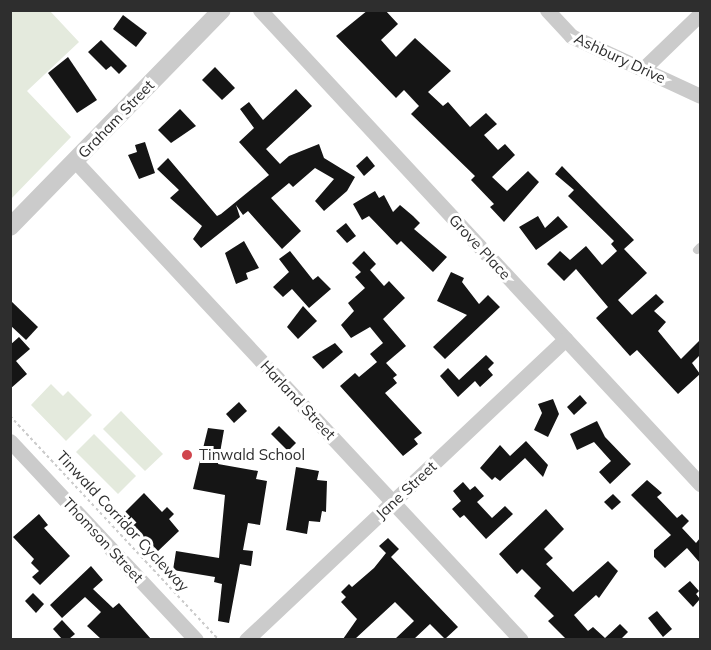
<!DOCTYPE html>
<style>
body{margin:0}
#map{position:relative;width:711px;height:650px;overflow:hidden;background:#fff;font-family:Mulish,sans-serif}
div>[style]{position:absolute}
.green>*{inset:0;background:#e4eadd}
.building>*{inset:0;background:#151515}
.path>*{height:2px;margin-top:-1px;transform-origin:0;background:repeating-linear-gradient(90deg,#cbcbcb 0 3px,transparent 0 6px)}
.service>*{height:8px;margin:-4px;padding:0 4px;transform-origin:4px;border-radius:4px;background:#cbcbcb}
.minor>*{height:15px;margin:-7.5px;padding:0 7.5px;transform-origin:7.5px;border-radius:7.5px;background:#cbcbcb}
.tertiary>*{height:18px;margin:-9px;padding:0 9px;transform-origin:9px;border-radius:9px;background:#cbcbcb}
.dots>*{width:16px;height:16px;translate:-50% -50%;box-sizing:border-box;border:3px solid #fff;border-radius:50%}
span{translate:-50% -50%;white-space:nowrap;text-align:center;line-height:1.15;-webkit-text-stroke:6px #fff;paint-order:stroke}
.street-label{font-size:15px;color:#2e2e2e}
.poi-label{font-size:15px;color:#2e2e2e}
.left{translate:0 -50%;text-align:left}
.frame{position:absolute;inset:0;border:12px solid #2e2e2e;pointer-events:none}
</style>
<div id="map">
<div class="green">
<i style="clip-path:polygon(11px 10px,50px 11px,79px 42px,27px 91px,71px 137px,11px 199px)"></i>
<i style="clip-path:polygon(51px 384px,63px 396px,68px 391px,92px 415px,66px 441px,31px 405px)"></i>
<i style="clip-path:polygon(121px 411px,163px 454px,145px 471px,103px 429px)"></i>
<i style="clip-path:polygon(94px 434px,136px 476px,118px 494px,76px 452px)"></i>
</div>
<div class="building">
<i style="clip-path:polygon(368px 10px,385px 10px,398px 24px,381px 40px,396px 57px,415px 38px,451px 71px,428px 92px,443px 106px,448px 102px,470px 127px,486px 113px,497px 124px,484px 135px,498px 150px,505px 144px,515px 155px,492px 177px,507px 191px,528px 171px,539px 182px,504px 222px,490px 207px,494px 204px,471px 180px,475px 176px,411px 114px,419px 106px,404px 90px,396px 98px,336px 36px)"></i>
<i style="clip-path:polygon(123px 15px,147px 33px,136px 47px,113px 29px)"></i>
<i style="clip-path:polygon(101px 40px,127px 66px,119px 74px,111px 66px,106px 70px,88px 52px)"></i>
<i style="clip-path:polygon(68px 57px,97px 100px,77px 113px,48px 73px)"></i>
<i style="clip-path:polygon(215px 67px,235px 88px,222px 100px,202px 80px)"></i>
<i style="clip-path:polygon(296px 89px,312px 106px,266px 149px,280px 164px,289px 156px,319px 144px,324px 158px,355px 177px,347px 191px,324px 211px,315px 201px,334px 179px,315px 168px,293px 187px,289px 183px,271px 198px,301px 231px,282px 249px,248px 211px,243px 215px,236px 205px,240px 217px,201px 248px,193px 239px,202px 226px,170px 198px,179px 190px,157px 169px,168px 158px,217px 216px,221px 214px,269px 175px,239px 142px,254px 128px,240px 109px,249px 102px,263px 120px)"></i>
<i style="clip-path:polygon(180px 109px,196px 126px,171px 143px,158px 130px)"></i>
<i style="clip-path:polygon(145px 142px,155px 173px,139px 179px,128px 155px,137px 152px,135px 145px)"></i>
<i style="clip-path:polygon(367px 156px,375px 166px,364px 176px,356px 166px)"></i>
<i style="clip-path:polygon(562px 166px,634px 240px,624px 249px,647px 273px,618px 300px,632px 315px,656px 294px,664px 302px,654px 311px,666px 322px,658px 331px,681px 359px,700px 340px,700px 355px,692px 363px,700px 374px,678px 394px,637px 350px,630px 356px,596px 318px,608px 307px,576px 269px,564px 281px,547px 264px,560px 251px,570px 260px,586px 246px,602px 265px,617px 251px,611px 244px,614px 241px,568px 196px,574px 190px,555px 174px)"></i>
<i style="clip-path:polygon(375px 191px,379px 198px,384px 195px,393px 212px,400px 205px,413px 216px,420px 223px,414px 229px,447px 257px,433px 272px,401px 241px,397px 245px,369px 216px,362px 220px,353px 204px)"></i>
<i style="clip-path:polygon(538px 216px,545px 228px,558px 216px,568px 227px,536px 250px,519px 227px)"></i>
<i style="clip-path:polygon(346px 223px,356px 236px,347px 243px,336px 231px)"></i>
<i style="clip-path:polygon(244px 241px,259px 268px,246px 273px,248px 279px,236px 284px,225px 253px)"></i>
<i style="clip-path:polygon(290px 251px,313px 280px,318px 276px,331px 289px,309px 308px,292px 289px,283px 297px,273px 287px,289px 272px,279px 259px)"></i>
<i style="clip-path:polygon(364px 251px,376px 264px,370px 270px,384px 286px,389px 281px,405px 298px,383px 319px,406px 346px,386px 363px,397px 375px,393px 378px,397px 383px,385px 393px,422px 433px,414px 439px,418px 444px,403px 456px,340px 386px,355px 373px,359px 377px,377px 362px,370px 354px,383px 343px,370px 327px,351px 338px,341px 325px,354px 311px,348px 303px,365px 288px,355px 277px,361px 272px,352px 263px)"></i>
<i style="clip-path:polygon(451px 272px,464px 278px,462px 282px,479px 304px,488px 295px,500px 307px,445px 359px,433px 347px,467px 315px,437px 301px)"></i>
<i style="clip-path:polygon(10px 300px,38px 327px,26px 340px,10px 325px)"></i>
<i style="clip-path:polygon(303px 306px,317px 321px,298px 339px,287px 327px)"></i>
<i style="clip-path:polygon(19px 337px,30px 349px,16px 361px,27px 374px,10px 389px,10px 345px)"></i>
<i style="clip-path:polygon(335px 343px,343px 352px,323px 369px,312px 357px)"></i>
<i style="clip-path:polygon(486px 355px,494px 363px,488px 369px,493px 375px,480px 387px,475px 381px,458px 397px,440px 376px,448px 368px,459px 380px)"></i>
<i style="clip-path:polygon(580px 395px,587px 403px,574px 415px,567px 407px)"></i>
<i style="clip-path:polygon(553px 399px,559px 414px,548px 437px,534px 430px,542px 413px,538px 404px)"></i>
<i style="clip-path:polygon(239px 402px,247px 411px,234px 423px,226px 414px)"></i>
<i style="clip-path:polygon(597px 421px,605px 437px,631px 464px,610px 484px,599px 472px,611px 461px,594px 442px,577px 450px,570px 434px)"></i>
<i style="clip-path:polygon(279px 426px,296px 443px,288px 451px,271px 434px)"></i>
<i style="clip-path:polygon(208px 428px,224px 430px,218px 464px,258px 471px,256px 479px,267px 481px,260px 525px,248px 523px,243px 550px,253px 551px,251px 566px,240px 564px,229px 623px,218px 621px,222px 584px,214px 582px,215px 577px,173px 570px,176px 551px,219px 558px,225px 495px,193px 489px)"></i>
<i style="clip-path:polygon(526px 441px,548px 465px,543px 477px,525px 458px,500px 481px,495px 477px,492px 480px,480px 468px,500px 445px,510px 456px)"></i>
<i style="clip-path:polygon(296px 467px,319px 471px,317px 480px,327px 481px,326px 512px,322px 511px,320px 522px,309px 521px,307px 534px,286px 530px)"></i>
<i style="clip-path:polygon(647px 480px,662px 493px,657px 497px,677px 518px,682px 514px,689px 521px,682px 528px,696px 543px,700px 538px,700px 563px,687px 548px,665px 568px,654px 557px,654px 550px,671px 535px,631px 495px)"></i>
<i style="clip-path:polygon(463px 482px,470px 490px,475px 486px,484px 496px,477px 502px,492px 518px,505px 506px,513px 514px,486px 539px,464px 515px,460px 518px,452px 509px,461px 501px,453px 491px)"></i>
<i style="clip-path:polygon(144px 493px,162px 512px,167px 507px,174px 514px,169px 519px,179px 531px,157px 552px,122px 515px)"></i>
<i style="clip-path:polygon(613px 494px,621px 502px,612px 510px,604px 502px)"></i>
<i style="clip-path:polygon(546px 509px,564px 529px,544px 549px,553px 558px,546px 564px,573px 592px,608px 561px,618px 571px,599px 598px,596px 595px,574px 615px,588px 631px,593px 627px,605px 638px,620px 624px,628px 632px,621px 639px,566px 639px,548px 621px,554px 616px,534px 596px,541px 588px,522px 569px,517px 574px,499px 554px)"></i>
<i style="clip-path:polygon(39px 514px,48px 525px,44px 528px,70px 556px,40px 585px,32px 577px,39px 571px,31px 563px,34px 559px,13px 537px)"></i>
<i style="clip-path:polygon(388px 538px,399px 549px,391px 557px,458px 627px,445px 639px,430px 624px,414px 639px,395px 639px,414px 621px,395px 602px,355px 639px,343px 639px,357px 619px,341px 602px,346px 597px,341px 592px,349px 584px,352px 587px,374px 568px,386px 553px,379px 546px)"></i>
<i style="clip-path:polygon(91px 566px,103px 580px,93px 589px,113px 608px,119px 603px,151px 639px,101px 639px,87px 626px,101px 612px,85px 597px,62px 618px,50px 605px)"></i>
<i style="clip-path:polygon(690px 581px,699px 591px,696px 594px,700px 599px,693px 607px,678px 591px)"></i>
<i style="clip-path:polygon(33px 593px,44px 604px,36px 613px,25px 601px)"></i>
<i style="clip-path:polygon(657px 611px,672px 629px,663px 637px,648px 618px)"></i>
<i style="clip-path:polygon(62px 620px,75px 634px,69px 639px,62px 639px,53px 629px)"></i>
</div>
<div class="path">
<i style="left:10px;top:416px;width:306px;rotate:47deg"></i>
</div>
<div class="service">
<i style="left:697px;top:250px;width:4px;rotate:-45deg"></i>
</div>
<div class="minor">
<i style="left:260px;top:10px;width:647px;rotate:47.13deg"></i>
<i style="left:547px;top:10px;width:35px;rotate:47deg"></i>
<i style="left:571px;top:36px;width:142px;rotate:24.9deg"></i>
<i style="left:643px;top:69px;width:79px;rotate:-44deg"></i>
<i style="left:75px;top:161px;width:654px;rotate:47.04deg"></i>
<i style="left:10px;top:441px;width:272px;rotate:46.9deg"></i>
<i style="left:246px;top:640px;width:439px;rotate:-43.3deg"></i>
</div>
<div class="tertiary">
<i style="left:10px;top:227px;width:303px;rotate:-45.7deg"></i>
</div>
<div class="dots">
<i style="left:187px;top:455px;background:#d0454d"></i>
</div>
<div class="street-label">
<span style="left:620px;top:58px;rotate:25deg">Ashbury Drive</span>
<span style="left:116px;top:119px;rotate:-46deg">Graham Street</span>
<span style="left:480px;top:247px;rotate:47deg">Grove Place</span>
<span style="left:298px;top:400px;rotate:47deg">Harland Street</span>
<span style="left:406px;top:490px;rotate:-43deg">Jane Street</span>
<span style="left:123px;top:521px;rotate:47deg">Tinwald Corridor Cycleway</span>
<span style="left:103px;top:540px;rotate:47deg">Thomson Street</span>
</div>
<div class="poi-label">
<span class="left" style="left:199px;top:455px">Tinwald School</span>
</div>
<div class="frame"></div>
</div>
